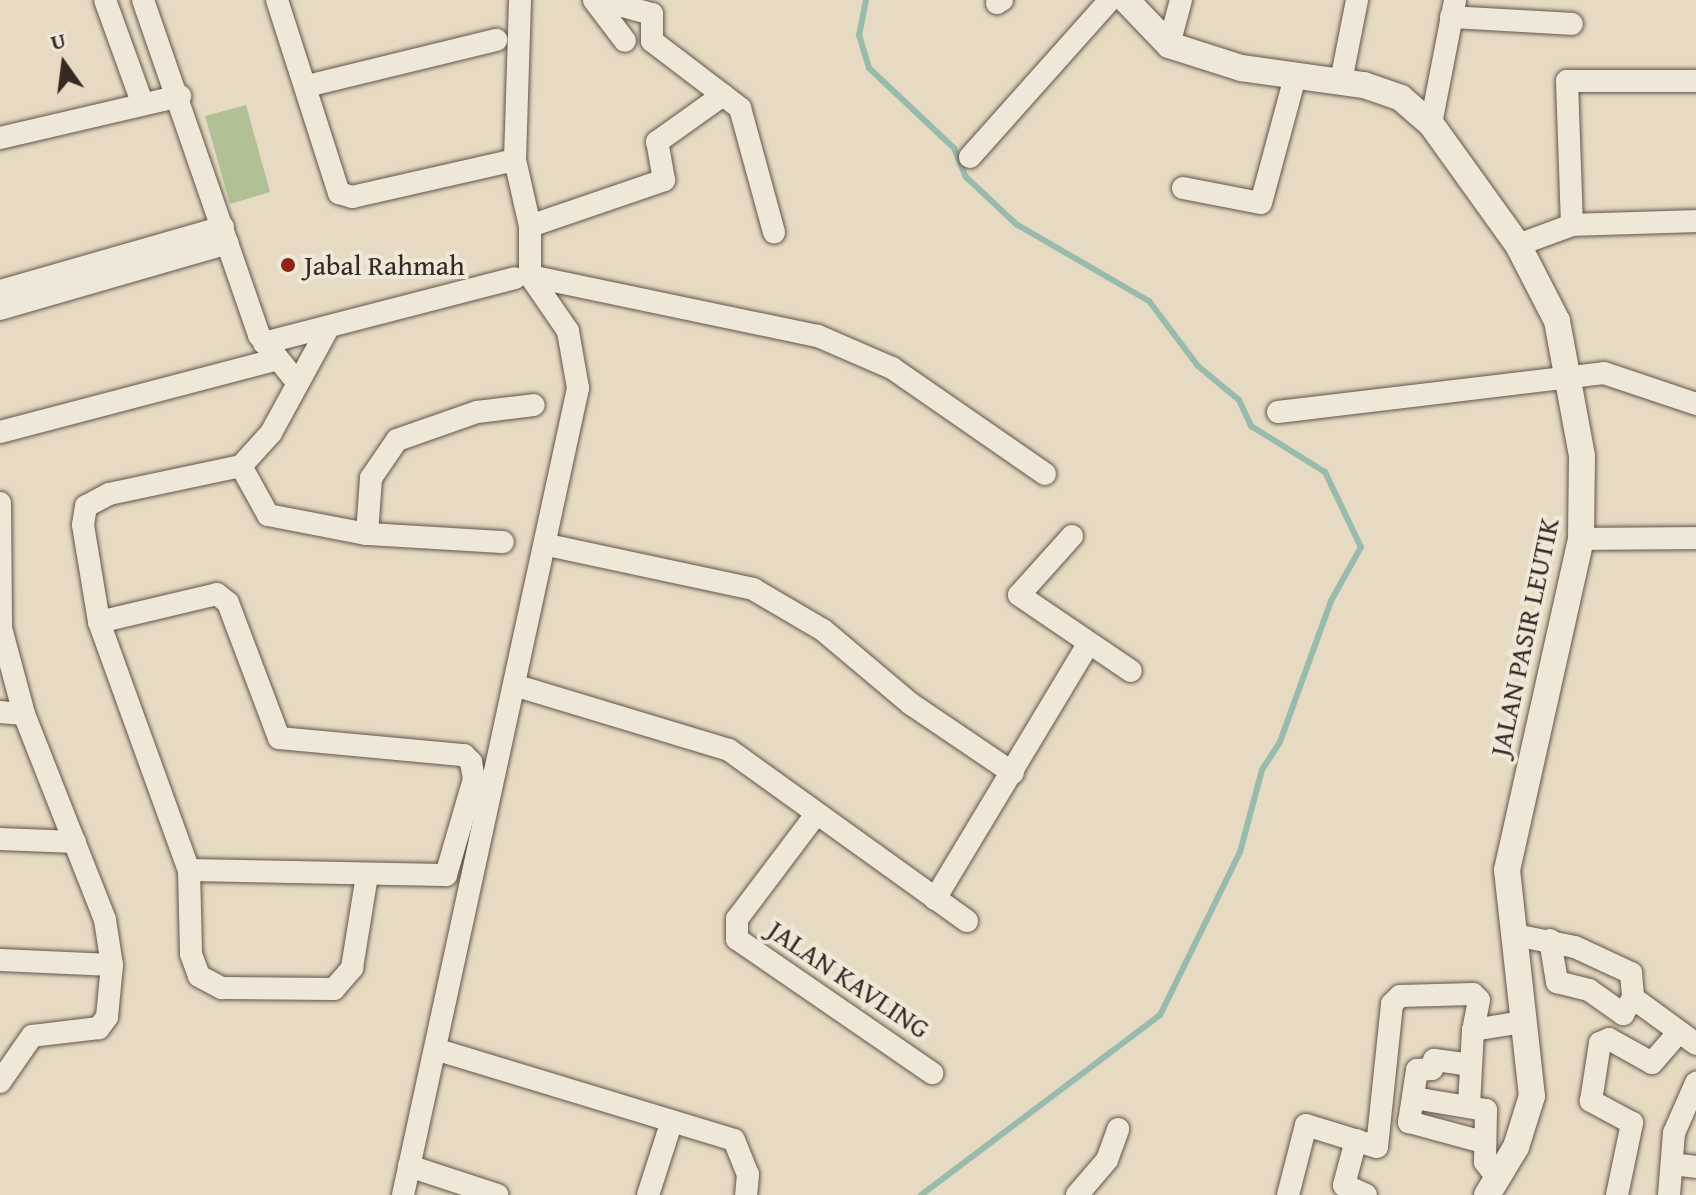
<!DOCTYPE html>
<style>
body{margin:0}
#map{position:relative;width:1696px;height:1195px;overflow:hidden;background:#e7dac2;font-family:"Gentium Book Plus",serif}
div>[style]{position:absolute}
.green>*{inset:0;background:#b2c096}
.stream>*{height:6px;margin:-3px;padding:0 3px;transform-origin:3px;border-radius:3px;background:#98bbac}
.roads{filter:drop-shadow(0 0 2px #62554c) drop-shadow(0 0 2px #62554c)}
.minor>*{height:22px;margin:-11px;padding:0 11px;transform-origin:11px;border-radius:11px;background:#efe7d7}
.tertiary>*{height:26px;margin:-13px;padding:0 13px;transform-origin:13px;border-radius:13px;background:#efe7d7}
.dots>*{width:22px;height:22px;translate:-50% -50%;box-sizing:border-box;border:4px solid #efe7d7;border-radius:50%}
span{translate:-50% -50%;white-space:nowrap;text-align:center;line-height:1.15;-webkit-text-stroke:8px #efe7d7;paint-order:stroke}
.poi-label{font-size:28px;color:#352924}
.left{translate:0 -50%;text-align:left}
.street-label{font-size:28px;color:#352924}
.north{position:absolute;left:24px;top:24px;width:80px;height:80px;-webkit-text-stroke:6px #efe7d7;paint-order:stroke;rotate:346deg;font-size:22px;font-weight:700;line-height:32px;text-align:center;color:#352924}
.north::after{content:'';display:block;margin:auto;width:28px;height:36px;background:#352924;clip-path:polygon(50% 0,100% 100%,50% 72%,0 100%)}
</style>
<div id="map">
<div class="green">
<i style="clip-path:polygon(246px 105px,270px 192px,230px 204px,205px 116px)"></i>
</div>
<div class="stream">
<i style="left:866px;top:0;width:36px;rotate:101deg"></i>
<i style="left:859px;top:35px;width:34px;rotate:73deg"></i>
<i style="left:869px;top:68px;width:117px;rotate:43.3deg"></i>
<i style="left:954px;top:148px;width:31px;rotate:68deg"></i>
<i style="left:966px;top:177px;width:69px;rotate:43.2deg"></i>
<i style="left:1016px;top:224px;width:154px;rotate:30.1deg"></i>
<i style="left:1149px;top:301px;width:81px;rotate:53deg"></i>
<i style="left:1198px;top:366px;width:53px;rotate:39.7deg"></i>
<i style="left:1239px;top:400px;width:29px;rotate:65deg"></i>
<i style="left:1251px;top:426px;width:87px;rotate:31.9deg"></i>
<i style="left:1325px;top:472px;width:83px;rotate:64.4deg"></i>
<i style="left:1361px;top:547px;width:62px;rotate:119.1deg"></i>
<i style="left:1331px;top:601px;width:150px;rotate:109.9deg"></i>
<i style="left:1280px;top:742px;width:33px;rotate:123deg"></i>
<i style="left:1262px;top:770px;width:85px;rotate:105deg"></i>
<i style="left:1240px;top:852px;width:182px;rotate:116.1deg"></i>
<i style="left:1160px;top:1015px;width:299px;rotate:143deg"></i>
</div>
<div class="roads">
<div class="minor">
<i style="left:105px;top:0;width:109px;rotate:70.1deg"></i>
<i style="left:143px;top:0;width:355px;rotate:70.9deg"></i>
<i style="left:259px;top:335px;width:59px;rotate:51.2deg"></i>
<i style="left:277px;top:0;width:203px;rotate:72.2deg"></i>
<i style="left:339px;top:193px;width:14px;rotate:17deg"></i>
<i style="left:352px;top:197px;width:167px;rotate:-12.8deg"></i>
<i style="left:594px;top:0;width:51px;rotate:52.9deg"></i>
<i style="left:600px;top:0;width:54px;rotate:15.1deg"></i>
<i style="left:652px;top:14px;width:27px;rotate:90deg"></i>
<i style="left:652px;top:41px;width:111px;rotate:37.3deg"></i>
<i style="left:740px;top:108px;width:129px;rotate:74.7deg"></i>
<i style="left:997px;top:3px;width:6px;rotate:-31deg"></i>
<i style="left:1451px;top:17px;width:121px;rotate:3.3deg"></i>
<i style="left:1169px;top:45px;width:47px;rotate:-75.1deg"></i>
<i style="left:1341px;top:81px;width:83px;rotate:-78.8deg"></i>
<i style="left:307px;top:86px;width:195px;rotate:-13.7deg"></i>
<i style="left:1431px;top:124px;width:126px;rotate:-79deg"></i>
<i style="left:0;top:138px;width:185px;rotate:-13.1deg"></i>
<i style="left:970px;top:157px;width:210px;rotate:-48.3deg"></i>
<i style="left:1183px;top:188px;width:79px;rotate:10.9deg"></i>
<i style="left:1261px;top:203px;width:131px;rotate:-74.9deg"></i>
<i style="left:1572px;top:225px;width:144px;rotate:-92deg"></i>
<i style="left:1567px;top:81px;width:129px"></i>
<i style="left:530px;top:226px;width:142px;rotate:-18.9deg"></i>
<i style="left:664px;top:180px;width:39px;rotate:-100deg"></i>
<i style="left:657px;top:142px;width:81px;rotate:-35.5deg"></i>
<i style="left:1518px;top:245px;width:58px;rotate:-20.3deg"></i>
<i style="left:1572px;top:225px;width:124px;rotate:-1.8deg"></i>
<i style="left:530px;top:276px;width:294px;rotate:11.8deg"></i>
<i style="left:818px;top:336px;width:81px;rotate:23.4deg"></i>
<i style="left:892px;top:368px;width:186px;rotate:34.7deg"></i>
<i style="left:0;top:291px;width:232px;rotate:-16deg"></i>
<i style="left:0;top:309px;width:237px;rotate:-16.1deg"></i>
<i style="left:326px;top:332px;width:115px;rotate:118.6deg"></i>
<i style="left:271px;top:433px;width:45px;rotate:132.3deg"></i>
<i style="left:241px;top:466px;width:135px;rotate:168deg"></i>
<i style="left:109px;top:494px;width:26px;rotate:152deg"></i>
<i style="left:86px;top:506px;width:19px;rotate:99deg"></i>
<i style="left:83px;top:525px;width:98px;rotate:80.6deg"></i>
<i style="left:99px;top:622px;width:264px;rotate:70.1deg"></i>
<i style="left:189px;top:870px;width:84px;rotate:88.6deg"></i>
<i style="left:191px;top:954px;width:23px;rotate:70deg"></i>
<i style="left:199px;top:976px;width:26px;rotate:28deg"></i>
<i style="left:222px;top:988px;width:112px;rotate:0.5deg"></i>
<i style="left:334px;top:989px;width:28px;rotate:-49deg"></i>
<i style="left:352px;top:968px;width:94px;rotate:-80.8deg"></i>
<i style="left:264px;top:343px;width:259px;rotate:-14.5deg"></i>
<i style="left:1278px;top:412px;width:328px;rotate:-6.8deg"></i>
<i style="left:1604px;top:373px;width:97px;rotate:18.6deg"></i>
<i style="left:0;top:432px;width:284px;rotate:-14.7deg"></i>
<i style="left:241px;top:466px;width:56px;rotate:61.1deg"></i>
<i style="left:268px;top:515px;width:101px;rotate:10.9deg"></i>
<i style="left:367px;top:534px;width:56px;rotate:-85.9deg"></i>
<i style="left:371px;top:478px;width:46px;rotate:-55.6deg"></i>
<i style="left:397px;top:440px;width:85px;rotate:-19.3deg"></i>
<i style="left:477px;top:412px;width:57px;rotate:-7deg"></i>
<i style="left:0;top:503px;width:125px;rotate:89.5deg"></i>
<i style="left:1px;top:628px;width:89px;rotate:75deg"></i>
<i style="left:24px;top:714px;width:221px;rotate:68.5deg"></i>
<i style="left:105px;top:920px;width:46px;rotate:81.2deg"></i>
<i style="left:112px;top:965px;width:52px;rotate:95.5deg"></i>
<i style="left:107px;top:1017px;width:14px;rotate:126deg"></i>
<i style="left:99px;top:1028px;width:67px;rotate:173.2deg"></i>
<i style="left:32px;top:1036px;width:56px;rotate:124.8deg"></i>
<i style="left:367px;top:534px;width:136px;rotate:3.4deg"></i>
<i style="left:1072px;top:536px;width:79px;rotate:131.9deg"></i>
<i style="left:1019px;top:595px;width:135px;rotate:34.2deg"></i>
<i style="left:1581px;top:539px;width:115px;rotate:-0.5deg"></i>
<i style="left:548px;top:545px;width:210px;rotate:12.1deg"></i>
<i style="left:753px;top:589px;width:81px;rotate:30.4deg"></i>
<i style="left:823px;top:630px;width:115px;rotate:40.1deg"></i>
<i style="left:911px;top:704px;width:123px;rotate:34.1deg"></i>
<i style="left:99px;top:622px;width:121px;rotate:-13.3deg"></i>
<i style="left:217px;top:594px;width:14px;rotate:39deg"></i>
<i style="left:228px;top:603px;width:144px;rotate:69.3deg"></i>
<i style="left:279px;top:738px;width:186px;rotate:5.3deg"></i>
<i style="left:464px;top:755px;width:10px;rotate:45deg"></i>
<i style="left:471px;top:762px;width:17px;rotate:80deg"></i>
<i style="left:474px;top:779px;width:100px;rotate:106.3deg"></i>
<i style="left:446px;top:875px;width:257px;rotate:-178.9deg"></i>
<i style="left:517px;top:686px;width:221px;rotate:16.8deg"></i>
<i style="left:729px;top:750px;width:293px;rotate:35.7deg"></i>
<i style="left:0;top:712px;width:24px;rotate:5deg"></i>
<i style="left:814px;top:817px;width:128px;rotate:127deg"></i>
<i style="left:737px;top:919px;width:20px;rotate:90deg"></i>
<i style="left:737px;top:939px;width:237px;rotate:34.5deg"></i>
<i style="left:0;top:839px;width:75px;rotate:2.3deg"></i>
<i style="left:935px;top:899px;width:297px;rotate:-59deg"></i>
<i style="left:1515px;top:935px;width:61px;rotate:11.3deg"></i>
<i style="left:1575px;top:947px;width:62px;rotate:24.9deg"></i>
<i style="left:1631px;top:973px;width:25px;rotate:85deg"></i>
<i style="left:1633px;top:998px;width:78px;rotate:36.1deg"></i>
<i style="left:1550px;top:940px;width:43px;rotate:80.5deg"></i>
<i style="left:1557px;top:982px;width:33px;rotate:14deg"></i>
<i style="left:1589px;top:990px;width:42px;rotate:35.2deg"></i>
<i style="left:1623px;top:1014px;width:19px;rotate:-58deg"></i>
<i style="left:0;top:960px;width:112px;rotate:2.6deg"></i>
<i style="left:438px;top:1050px;width:309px;rotate:16.9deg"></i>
<i style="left:734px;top:1140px;width:37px;rotate:68deg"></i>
<i style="left:748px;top:1174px;width:21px;rotate:95deg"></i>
<i style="left:1471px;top:1065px;width:37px;rotate:-172deg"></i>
<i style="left:1434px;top:1060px;width:9px;rotate:103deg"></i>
<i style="left:1432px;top:1069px;width:15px;rotate:176deg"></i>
<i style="left:1417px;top:1070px;width:53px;rotate:98.7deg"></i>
<i style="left:1409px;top:1122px;width:77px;rotate:15.1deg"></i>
<i style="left:1414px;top:1098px;width:73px;rotate:9.5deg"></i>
<i style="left:1486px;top:1110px;width:52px;rotate:91.1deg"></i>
<i style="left:1485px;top:1162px;width:20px;rotate:53deg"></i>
<i style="left:1469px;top:1106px;width:76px;rotate:-87deg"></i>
<i style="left:1356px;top:1140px;width:47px;rotate:104.9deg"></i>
<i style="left:1344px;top:1185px;width:24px;rotate:24deg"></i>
<i style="left:1672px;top:1164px;width:24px;rotate:7deg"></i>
<i style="left:409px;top:1166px;width:93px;rotate:18.2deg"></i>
<i style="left:403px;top:1195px;width:826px;rotate:-77.76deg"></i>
<i style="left:578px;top:388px;width:58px;rotate:-100deg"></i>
<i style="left:568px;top:331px;width:67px;rotate:-124.6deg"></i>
<i style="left:530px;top:276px;width:50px;rotate:-90deg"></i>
<i style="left:530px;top:226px;width:68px;rotate:-102.8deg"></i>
<i style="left:515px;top:160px;width:160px;rotate:-88.2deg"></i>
<i style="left:648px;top:1195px;width:75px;rotate:-72.1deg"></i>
<i style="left:1077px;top:1195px;width:46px;rotate:-49.4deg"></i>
<i style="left:1107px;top:1160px;width:33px;rotate:-70deg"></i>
<i style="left:1288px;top:1195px;width:72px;rotate:-75.6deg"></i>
<i style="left:1306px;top:1125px;width:74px;rotate:17.2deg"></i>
<i style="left:1377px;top:1147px;width:144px;rotate:-84deg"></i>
<i style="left:1392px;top:1004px;width:11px;rotate:-45deg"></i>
<i style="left:1400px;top:996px;width:73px;rotate:-1.6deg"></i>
<i style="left:1473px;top:994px;width:8px;rotate:45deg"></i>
<i style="left:1479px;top:1000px;width:31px;rotate:101deg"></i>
<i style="left:1473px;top:1030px;width:51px;rotate:-9.1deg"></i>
<i style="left:1617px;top:1195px;width:74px;rotate:-78.2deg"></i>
<i style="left:1632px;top:1123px;width:47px;rotate:-151.8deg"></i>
<i style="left:1591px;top:1101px;width:59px;rotate:-81.2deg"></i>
<i style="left:1600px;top:1043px;width:10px;rotate:-24deg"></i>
<i style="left:1609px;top:1039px;width:49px;rotate:29.2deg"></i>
<i style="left:1652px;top:1063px;width:38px;rotate:-49deg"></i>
<i style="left:1669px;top:1195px;width:62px;rotate:-85.4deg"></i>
<i style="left:1674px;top:1133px;width:55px;rotate:-66.3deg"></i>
</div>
<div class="tertiary">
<i style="left:1126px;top:0;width:62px;rotate:46.3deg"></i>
<i style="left:1169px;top:45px;width:76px;rotate:17.7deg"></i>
<i style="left:1241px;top:68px;width:124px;rotate:7.9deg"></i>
<i style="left:1364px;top:85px;width:39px;rotate:19deg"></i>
<i style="left:1401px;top:98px;width:40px;rotate:41deg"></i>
<i style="left:1431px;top:124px;width:149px;rotate:54.3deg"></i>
<i style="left:1518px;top:245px;width:85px;rotate:62.8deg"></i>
<i style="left:1557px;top:321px;width:137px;rotate:79.5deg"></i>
<i style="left:1582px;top:456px;width:83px;rotate:90.7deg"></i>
<i style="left:1581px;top:539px;width:339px;rotate:102.6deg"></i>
<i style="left:1507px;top:870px;width:227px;rotate:83.7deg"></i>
<i style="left:1532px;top:1096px;width:53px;rotate:107.4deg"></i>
<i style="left:1516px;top:1147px;width:56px;rotate:121.1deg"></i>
</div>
</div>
<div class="dots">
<i style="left:288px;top:265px;background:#8f2418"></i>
</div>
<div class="poi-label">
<span class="left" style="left:304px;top:265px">Jabal Rahmah</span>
</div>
<div class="street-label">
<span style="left:1524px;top:637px;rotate:-78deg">JALAN PASIR LEUTIK</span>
<span style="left:849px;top:979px;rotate:34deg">JALAN KAVLING</span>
</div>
<div class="north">U</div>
</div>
